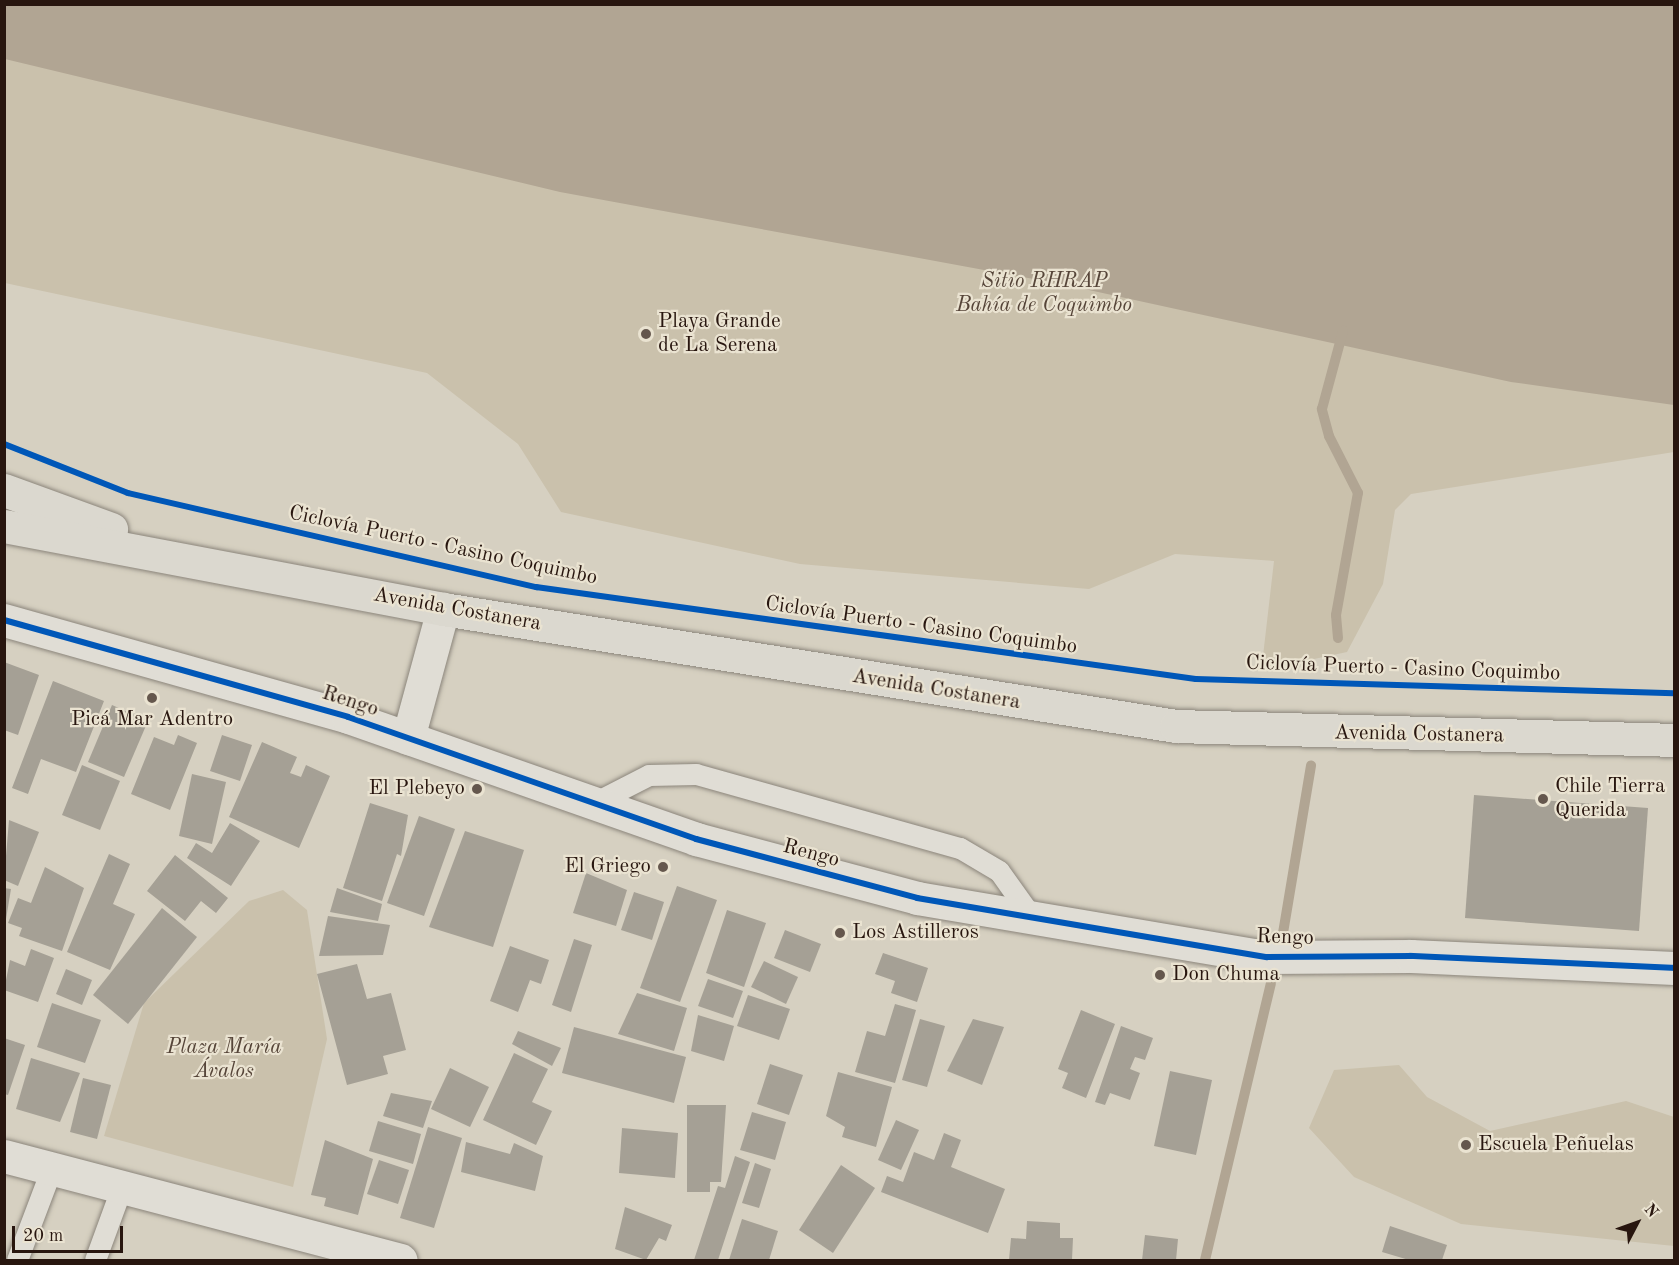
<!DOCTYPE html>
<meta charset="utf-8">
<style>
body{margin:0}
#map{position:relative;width:1679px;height:1265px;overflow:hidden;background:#d6d0c1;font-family:"Old Standard TT",serif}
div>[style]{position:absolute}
.green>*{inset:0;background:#cac1ac}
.water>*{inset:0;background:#b1a593}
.stream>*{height:10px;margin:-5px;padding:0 5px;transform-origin:5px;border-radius:5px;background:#b1a593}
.building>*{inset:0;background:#a5a095}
.roads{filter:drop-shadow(0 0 2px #8b857b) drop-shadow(0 0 2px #8b857b)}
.service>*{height:21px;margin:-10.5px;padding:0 10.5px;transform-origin:10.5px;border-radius:10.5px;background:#e0ddd5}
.minor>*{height:33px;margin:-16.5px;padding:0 16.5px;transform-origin:16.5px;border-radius:16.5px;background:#e0ddd5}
.tertiary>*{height:33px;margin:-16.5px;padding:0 16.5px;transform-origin:16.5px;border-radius:16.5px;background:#e0ddd5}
.primary>*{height:33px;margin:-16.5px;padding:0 16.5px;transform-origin:16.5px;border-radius:16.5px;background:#dbd8cf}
.cycleway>*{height:6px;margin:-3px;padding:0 3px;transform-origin:3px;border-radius:3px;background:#0057b8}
.dots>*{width:16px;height:16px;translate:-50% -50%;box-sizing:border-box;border:3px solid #eae3d1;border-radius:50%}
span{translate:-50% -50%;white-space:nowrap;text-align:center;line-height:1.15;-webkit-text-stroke:4.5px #eae3d1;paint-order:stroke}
.park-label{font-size:21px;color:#564539;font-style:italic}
.poi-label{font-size:21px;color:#28160f}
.left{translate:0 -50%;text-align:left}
.right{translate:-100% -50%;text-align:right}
.street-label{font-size:21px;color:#28160f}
.frame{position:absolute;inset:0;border:6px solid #28160f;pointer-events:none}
.north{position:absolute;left:1607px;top:1193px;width:60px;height:60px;-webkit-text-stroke:4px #eae3d1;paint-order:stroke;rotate:49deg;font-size:16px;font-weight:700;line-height:24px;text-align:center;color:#28160f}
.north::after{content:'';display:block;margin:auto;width:21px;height:27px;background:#28160f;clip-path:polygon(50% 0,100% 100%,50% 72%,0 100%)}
.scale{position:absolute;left:12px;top:1226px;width:111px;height:27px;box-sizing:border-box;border:3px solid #28160f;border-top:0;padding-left:8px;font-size:18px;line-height:21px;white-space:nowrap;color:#28160f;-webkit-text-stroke:4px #eae3d1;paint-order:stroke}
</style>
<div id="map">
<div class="green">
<i style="clip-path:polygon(5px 5px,1674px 88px,1674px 452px,1411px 494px,1395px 510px,1383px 584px,1347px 652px,1281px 666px,1264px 666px,1263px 656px,1274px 561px,1175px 554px,1089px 589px,800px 564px,561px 512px,518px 444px,427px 373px,5px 283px)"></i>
<i style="clip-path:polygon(283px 890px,307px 910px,327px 1039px,293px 1187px,104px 1136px,144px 1003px,249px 901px)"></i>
<i style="clip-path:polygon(1399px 1065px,1427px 1097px,1490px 1131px,1626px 1101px,1674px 1117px,1674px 1246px,1461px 1224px,1354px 1177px,1309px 1128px,1334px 1070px)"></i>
</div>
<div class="water">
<i style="clip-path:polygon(5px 4px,1674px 5px,1674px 405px,1511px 382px,1066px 285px,560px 192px,5px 59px)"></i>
</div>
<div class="stream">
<i style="left:1338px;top:638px;width:23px;rotate:-95deg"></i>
<i style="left:1336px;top:615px;width:124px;rotate:-79.8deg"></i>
<i style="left:1358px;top:493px;width:64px;rotate:-117deg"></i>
<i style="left:1329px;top:436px;width:28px;rotate:-105deg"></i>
<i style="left:1322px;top:409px;width:81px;rotate:-74.9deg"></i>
<i style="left:1282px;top:939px;width:176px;rotate:-80.5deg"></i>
<i style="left:1205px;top:1260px;width:284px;rotate:-76.6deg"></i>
</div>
<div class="building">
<i style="clip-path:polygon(4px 662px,39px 675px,18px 735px,4px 730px)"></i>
<i style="clip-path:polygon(53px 681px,104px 701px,76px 772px,41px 759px,28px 794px,12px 788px)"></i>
<i style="clip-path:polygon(112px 705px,148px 721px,124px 777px,88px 762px)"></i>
<i style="clip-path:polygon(178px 735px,197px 743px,170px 810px,131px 794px,154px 737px,174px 745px)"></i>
<i style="clip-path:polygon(222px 735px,252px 745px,240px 781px,210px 771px)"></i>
<i style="clip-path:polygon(262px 742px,297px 757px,290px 773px,301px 777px,306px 765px,330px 776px,299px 848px,229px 817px)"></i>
<i style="clip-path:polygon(82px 765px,120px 781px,100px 830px,62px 815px)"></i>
<i style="clip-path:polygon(192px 774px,226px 782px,212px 844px,179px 836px)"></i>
<i style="clip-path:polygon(1474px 795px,1648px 808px,1639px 931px,1465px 918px)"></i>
<i style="clip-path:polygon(370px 803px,408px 815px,401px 856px,397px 854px,382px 901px,343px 888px)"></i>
<i style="clip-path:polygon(419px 816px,455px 829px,424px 916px,387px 903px)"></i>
<i style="clip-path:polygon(9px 820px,39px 832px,18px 886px,4px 880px)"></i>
<i style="clip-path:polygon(230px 823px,260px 841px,231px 886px,187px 858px,196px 843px,212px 853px)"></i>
<i style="clip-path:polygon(465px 831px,524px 850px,493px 947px,429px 927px)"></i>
<i style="clip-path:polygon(109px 854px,130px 864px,113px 904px,135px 914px,110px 970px,67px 952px)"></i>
<i style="clip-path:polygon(175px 855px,228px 898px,216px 913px,201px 901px,185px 921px,147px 891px)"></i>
<i style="clip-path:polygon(45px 867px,84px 888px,62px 951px,19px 936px,22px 928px,8px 923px,18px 898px,31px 903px)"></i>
<i style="clip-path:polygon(586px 873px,627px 890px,616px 926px,573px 913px)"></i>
<i style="clip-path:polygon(677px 886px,717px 900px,680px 1002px,640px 988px)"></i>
<i style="clip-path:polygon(4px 888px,11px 889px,6px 919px,4px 919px)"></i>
<i style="clip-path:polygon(337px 888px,382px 904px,378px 921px,330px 912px)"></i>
<i style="clip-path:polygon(634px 892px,664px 902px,652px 940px,621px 930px)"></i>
<i style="clip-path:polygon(162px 908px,197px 937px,128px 1024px,93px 995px)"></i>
<i style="clip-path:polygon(727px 910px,766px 923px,744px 987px,706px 973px)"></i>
<i style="clip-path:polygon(328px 916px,390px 925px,383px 955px,319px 956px)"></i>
<i style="clip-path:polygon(785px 930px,821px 944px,810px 972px,774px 958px)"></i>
<i style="clip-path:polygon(574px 939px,592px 945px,571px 1012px,552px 1005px)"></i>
<i style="clip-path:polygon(510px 946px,549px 960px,541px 984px,530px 980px,518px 1012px,490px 1001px)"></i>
<i style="clip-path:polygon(31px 949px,54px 958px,38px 1002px,4px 990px,10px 960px,25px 966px)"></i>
<i style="clip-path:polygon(883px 953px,928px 968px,917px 1002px,891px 993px,895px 981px,875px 974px)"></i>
<i style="clip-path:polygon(764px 961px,798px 977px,786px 1004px,751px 987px)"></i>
<i style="clip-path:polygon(357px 964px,367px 999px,391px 993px,406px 1050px,383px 1056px,388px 1074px,347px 1085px,317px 974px)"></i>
<i style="clip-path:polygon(66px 969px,92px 980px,82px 1005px,56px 994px)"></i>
<i style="clip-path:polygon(708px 979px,743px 991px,733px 1018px,698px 1006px)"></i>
<i style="clip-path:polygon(637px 993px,687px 1008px,674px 1051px,618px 1034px)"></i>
<i style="clip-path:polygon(748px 995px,790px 1009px,779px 1040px,737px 1026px)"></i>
<i style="clip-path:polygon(52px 1003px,101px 1020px,85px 1063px,37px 1047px)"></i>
<i style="clip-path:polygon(895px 1004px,916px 1010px,895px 1083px,855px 1072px,867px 1031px,885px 1036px)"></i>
<i style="clip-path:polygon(1081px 1010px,1115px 1024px,1086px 1098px,1062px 1088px,1068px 1073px,1058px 1069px)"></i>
<i style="clip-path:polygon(698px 1015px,734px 1026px,724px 1061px,691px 1051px)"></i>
<i style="clip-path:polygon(920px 1019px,945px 1026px,927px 1087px,902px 1080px)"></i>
<i style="clip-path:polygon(973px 1019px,1004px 1027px,982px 1085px,947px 1071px)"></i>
<i style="clip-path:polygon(1121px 1026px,1153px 1038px,1145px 1060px,1135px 1057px,1130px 1069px,1140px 1073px,1130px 1100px,1110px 1093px,1105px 1105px,1095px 1102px)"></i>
<i style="clip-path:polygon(574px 1027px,686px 1057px,674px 1103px,562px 1073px)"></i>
<i style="clip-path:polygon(518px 1031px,561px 1048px,552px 1066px,512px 1044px)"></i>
<i style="clip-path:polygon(4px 1038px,25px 1045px,8px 1095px,4px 1094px)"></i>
<i style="clip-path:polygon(514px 1053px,548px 1069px,532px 1102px,552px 1111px,536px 1145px,483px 1120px)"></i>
<i style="clip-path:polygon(31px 1058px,80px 1073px,60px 1122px,16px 1109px)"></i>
<i style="clip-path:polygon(770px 1064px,803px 1075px,789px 1115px,757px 1104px)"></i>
<i style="clip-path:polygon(450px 1068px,489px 1087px,470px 1127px,431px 1109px)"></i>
<i style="clip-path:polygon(1170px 1071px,1212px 1080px,1196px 1155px,1154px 1146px)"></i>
<i style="clip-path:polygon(838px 1072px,892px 1087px,876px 1147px,842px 1137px,845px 1127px,826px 1116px)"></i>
<i style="clip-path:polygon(83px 1078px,111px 1085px,97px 1139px,70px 1132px)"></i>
<i style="clip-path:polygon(391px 1093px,432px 1101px,423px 1128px,383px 1116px)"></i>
<i style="clip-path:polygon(687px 1105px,726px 1105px,721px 1182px,710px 1182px,710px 1192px,687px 1192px)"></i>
<i style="clip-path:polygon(752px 1112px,786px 1122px,775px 1160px,740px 1150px)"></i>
<i style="clip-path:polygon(896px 1120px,919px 1130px,901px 1170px,878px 1160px)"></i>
<i style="clip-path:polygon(378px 1121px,421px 1134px,413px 1164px,369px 1151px)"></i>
<i style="clip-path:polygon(428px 1127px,462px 1138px,434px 1228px,400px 1218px)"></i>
<i style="clip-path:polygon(622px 1128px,678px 1133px,675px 1178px,619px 1173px)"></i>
<i style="clip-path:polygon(944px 1133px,961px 1140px,951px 1167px,1005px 1189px,988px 1233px,881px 1192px,887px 1176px,903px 1182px,914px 1152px,934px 1160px)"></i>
<i style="clip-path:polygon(325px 1140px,373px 1159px,358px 1215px,324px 1206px,326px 1198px,311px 1195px)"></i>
<i style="clip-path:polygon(466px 1142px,510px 1154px,514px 1143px,543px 1156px,535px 1191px,461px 1172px)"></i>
<i style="clip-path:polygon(735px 1156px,750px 1162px,718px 1260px,694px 1260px,718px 1186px,725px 1188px)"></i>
<i style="clip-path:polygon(379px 1160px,409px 1170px,398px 1204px,367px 1194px)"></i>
<i style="clip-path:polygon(755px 1163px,771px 1169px,759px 1208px,742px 1203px)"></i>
<i style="clip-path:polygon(841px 1165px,875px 1188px,833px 1253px,799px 1230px)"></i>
<i style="clip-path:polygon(625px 1207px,672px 1225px,666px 1241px,659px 1238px,646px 1260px,615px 1249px)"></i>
<i style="clip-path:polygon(742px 1219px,778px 1231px,769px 1260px,729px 1260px)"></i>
<i style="clip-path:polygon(1027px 1221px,1060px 1223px,1060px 1238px,1073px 1238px,1072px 1260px,1009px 1260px,1011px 1238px,1026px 1239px)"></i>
<i style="clip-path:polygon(1390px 1226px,1447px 1245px,1442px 1260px,1409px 1260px,1382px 1252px)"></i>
<i style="clip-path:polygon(1145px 1235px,1178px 1239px,1176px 1260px,1142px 1260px)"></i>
</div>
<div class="roads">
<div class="service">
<i style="left:592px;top:804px;width:64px;rotate:-27deg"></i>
<i style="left:649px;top:775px;width:47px;rotate:-1.2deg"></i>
<i style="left:696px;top:774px;width:274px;rotate:15.7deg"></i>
<i style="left:960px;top:848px;width:45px;rotate:30.5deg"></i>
<i style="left:999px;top:871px;width:60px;rotate:54.5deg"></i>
<i style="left:17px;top:1260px;width:96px;rotate:-69.3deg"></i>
<i style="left:95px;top:1260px;width:76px;rotate:-69.9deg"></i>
</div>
<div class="minor">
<i style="left:4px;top:620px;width:357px;rotate:15.7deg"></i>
<i style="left:348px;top:717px;width:369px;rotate:19.3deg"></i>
<i style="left:696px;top:839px;width:229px;rotate:14.9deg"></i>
<i style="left:917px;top:898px;width:355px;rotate:9.6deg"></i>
<i style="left:1267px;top:957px;width:144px;rotate:-0.4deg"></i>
<i style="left:1411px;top:956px;width:263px;rotate:2.6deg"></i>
<i style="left:408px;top:738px;width:134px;rotate:-74.8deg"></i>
</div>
<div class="tertiary">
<i style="left:4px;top:1156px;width:410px;rotate:14.7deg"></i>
</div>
<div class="primary">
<i style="left:4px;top:490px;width:114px;rotate:20deg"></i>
<i style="left:4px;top:526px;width:447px;rotate:10.7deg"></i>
<i style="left:443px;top:609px;width:742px;rotate:9.07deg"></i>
<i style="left:1176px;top:726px;width:498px;rotate:1.6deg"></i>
</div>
</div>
<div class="cycleway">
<i style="left:4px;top:444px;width:133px;rotate:21.6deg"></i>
<i style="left:128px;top:493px;width:419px;rotate:13deg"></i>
<i style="left:536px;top:587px;width:666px;rotate:7.94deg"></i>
<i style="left:1196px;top:679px;width:478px;rotate:1.7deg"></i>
<i style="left:4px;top:620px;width:357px;rotate:15.7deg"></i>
<i style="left:348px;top:717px;width:369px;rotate:19.3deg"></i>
<i style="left:696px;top:839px;width:229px;rotate:14.9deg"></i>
<i style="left:917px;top:898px;width:355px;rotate:9.6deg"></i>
<i style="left:1267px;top:957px;width:144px;rotate:-0.4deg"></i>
<i style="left:1411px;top:956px;width:263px;rotate:2.6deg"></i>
</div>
<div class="dots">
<i style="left:646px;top:334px;background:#65574d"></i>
<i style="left:152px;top:698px;background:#65574d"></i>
<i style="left:477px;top:789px;background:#65574d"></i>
<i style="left:1543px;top:799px;background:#65574d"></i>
<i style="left:663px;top:867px;background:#65574d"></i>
<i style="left:840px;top:933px;background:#65574d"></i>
<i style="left:1160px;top:975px;background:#65574d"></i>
<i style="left:1466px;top:1145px;background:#65574d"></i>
</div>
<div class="park-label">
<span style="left:1044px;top:294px">Sitio RHRAP<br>Bahía de Coquimbo</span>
<span style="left:224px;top:1060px">Plaza María<br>Ávalos</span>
</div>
<div class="poi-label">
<span class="left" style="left:658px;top:334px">Playa Grande<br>de La Serena</span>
<span style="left:152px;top:720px">Picá Mar Adentro</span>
<span class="left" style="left:1555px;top:799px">Chile Tierra<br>Querida</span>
<span class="right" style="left:465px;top:789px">El Plebeyo</span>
<span class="right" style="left:651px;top:867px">El Griego</span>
<span class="left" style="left:852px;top:933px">Los Astilleros</span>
<span class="left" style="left:1172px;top:975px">Don Chuma</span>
<span class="left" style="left:1478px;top:1145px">Escuela Peñuelas</span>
</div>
<div class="street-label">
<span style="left:443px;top:546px;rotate:12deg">Ciclovía Puerto - Casino Coquimbo</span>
<span style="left:457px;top:610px;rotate:10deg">Avenida Costanera</span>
<span style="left:921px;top:626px;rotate:8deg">Ciclovía Puerto - Casino Coquimbo</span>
<span style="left:1403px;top:669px;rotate:2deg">Ciclovía Puerto - Casino Coquimbo</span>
<span style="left:936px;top:690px;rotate:9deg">Avenida Costanera</span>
<span style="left:350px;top:702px;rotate:18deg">Rengo</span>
<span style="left:1419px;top:735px;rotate:1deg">Avenida Costanera</span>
<span style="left:811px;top:854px;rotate:15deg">Rengo</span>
<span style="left:1285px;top:938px;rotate:2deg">Rengo</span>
</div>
<div class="frame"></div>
<div class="north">N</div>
<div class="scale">20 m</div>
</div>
